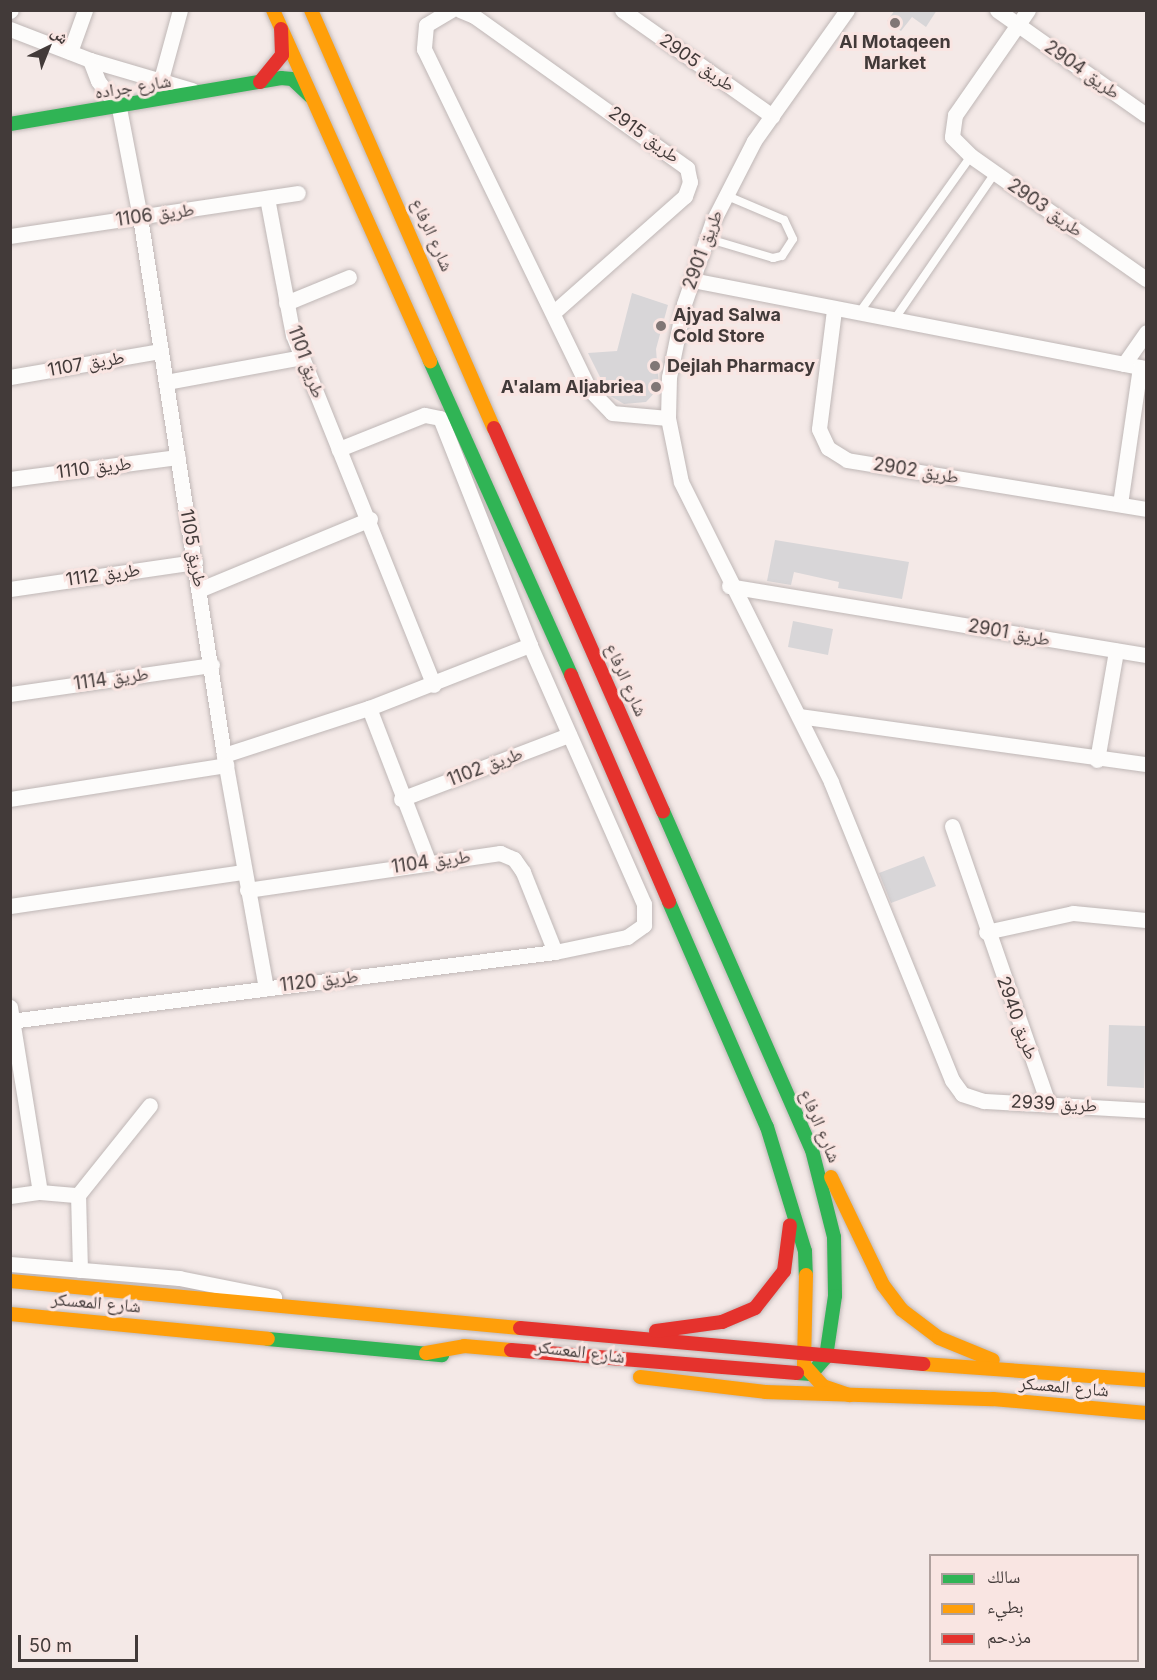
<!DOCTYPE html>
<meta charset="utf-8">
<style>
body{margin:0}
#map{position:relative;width:1157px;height:1680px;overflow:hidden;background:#f4e9e7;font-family:Inter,"Noto Naskh Arabic",sans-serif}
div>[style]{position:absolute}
.building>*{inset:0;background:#d8d6d8}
.roads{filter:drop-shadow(0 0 2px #bfb7b6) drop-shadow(0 0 2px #bfb7b6)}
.lane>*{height:8px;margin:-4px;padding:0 4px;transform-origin:4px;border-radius:4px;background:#fdfcfb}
.street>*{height:15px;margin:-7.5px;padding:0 7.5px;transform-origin:7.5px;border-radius:7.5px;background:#fdfcfb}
.fast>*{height:14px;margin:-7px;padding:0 7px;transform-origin:7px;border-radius:7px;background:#30b455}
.slow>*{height:14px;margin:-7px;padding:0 7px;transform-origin:7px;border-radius:7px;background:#ff9f0a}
.jam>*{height:14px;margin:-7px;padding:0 7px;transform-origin:7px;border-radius:7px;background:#e5322d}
.dots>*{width:16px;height:16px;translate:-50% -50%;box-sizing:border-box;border:3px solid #f9e5e2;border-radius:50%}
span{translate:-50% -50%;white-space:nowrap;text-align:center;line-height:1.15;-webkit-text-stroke:6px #f9e5e2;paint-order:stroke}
.poi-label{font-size:18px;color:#423a39;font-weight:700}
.left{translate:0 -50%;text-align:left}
.right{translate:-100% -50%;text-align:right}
.street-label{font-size:18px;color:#423a39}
.frame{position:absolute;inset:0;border:12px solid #423a39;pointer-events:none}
.legend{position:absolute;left:929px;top:1554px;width:210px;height:108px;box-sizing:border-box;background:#f9e5e2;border:2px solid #b0a19e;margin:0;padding:8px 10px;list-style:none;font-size:18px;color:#423a39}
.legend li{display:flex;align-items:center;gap:12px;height:30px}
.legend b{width:30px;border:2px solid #b0a19e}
.north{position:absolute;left:18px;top:18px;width:60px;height:60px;-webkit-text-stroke:4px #f9e5e2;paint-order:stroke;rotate:43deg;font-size:16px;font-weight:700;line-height:24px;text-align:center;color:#423a39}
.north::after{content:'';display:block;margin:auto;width:21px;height:27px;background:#423a39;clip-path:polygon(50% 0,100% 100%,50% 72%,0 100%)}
.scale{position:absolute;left:18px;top:1635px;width:120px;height:27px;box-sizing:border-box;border:3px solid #423a39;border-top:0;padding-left:8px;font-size:18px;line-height:21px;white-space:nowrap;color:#423a39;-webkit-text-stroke:4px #f9e5e2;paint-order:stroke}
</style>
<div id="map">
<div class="building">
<i style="clip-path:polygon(895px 10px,937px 10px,926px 27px,912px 17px,901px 31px,887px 21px)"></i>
<i style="clip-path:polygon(632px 293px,668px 305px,656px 349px,659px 388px,646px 402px,624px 404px,609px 395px,588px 353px,617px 351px)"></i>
<i style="clip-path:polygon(775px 540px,909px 562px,902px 599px,838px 588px,839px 582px,794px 572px,791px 585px,767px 581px)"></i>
<i style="clip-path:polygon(793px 621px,833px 629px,828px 655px,788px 647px)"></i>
<i style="clip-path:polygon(924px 856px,936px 886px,891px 903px,879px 873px)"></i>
<i style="clip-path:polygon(1109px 1025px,1146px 1026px,1144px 1088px,1107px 1086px)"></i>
</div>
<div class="roads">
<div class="lane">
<i style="left:706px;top:238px;width:70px;rotate:16.6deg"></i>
<i style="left:773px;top:258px;width:9px;rotate:-13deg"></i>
<i style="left:782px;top:256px;width:20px;rotate:-57deg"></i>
<i style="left:793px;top:239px;width:21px;rotate:-115deg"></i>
<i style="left:784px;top:220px;width:64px;rotate:-157deg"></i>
<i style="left:859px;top:313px;width:193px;rotate:-54.5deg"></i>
<i style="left:894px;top:320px;width:178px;rotate:-55.5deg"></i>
</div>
<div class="street">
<i style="left:451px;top:10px;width:29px;rotate:149deg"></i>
<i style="left:426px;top:25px;width:24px;rotate:95deg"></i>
<i style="left:424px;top:49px;width:378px;rotate:64.1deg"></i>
<i style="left:589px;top:389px;width:33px;rotate:46deg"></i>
<i style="left:612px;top:413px;width:56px;rotate:5.1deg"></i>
<i style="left:460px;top:10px;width:15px;rotate:23deg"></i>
<i style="left:474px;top:16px;width:262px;rotate:35.5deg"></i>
<i style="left:687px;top:168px;width:14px;rotate:78deg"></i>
<i style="left:690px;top:182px;width:15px;rotate:110deg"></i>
<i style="left:685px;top:196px;width:174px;rotate:138.5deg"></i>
<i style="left:622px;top:10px;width:184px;rotate:35.2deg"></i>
<i style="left:847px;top:10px;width:161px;rotate:125.4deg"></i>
<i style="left:754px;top:141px;width:92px;rotate:117.1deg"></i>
<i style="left:712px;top:223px;width:86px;rotate:109.1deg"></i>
<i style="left:684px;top:304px;width:75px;rotate:101.6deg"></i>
<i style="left:669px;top:377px;width:41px;rotate:91.4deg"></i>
<i style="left:668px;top:418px;width:65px;rotate:78.5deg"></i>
<i style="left:681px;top:482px;width:335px;rotate:63.4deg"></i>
<i style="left:831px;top:782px;width:322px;rotate:67.9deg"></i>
<i style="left:952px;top:1080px;width:17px;rotate:54deg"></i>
<i style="left:962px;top:1094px;width:23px;rotate:18deg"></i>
<i style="left:984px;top:1101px;width:162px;rotate:3.2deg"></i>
<i style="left:997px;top:10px;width:182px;rotate:35.2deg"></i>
<i style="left:1028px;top:10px;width:128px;rotate:124.8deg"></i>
<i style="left:955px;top:115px;width:22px;rotate:98deg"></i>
<i style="left:952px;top:137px;width:27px;rotate:45deg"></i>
<i style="left:971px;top:156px;width:214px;rotate:35.1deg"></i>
<i style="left:10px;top:11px;width:1px;rotate:-45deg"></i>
<i style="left:10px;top:29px;width:86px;rotate:21.2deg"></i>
<i style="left:90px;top:60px;width:106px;rotate:16.4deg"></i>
<i style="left:70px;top:52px;width:45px;rotate:-70.3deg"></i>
<i style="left:90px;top:60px;width:22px;rotate:69deg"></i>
<i style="left:98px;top:81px;width:34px;rotate:52deg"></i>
<i style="left:119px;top:108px;width:111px;rotate:79.1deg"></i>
<i style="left:140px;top:217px;width:545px;rotate:81.13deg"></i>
<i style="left:224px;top:755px;width:237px;rotate:79.8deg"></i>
<i style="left:160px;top:83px;width:76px;rotate:-74.7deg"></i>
<i style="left:267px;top:198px;width:139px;rotate:79.3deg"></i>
<i style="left:293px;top:335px;width:377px;rotate:68.1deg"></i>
<i style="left:10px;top:236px;width:291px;rotate:-8.5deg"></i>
<i style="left:692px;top:280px;width:462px;rotate:11deg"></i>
<i style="left:286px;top:303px;width:68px;rotate:-22.4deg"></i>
<i style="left:834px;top:310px;width:120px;rotate:97.2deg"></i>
<i style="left:819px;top:429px;width:21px;rotate:65deg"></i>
<i style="left:828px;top:448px;width:22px;rotate:32deg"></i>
<i style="left:847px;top:460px;width:303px;rotate:9.3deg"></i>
<i style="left:1124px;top:364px;width:39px;rotate:-55deg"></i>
<i style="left:10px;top:377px;width:153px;rotate:-9.8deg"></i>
<i style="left:166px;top:382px;width:138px;rotate:-10.4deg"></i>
<i style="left:10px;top:479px;width:169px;rotate:-7.5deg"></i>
<i style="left:1120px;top:504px;width:138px;rotate:-81.7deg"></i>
<i style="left:729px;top:586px;width:423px;rotate:9.4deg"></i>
<i style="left:10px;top:589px;width:187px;rotate:-8.3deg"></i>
<i style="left:201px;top:589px;width:183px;rotate:-22.5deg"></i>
<i style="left:10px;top:694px;width:204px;rotate:-8.2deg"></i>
<i style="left:369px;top:708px;width:164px;rotate:68.9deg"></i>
<i style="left:799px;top:716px;width:350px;rotate:7.9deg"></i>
<i style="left:224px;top:755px;width:152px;rotate:-18deg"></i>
<i style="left:369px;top:708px;width:173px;rotate:-21.4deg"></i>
<i style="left:1097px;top:760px;width:111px;rotate:-80.1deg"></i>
<i style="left:10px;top:799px;width:219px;rotate:-8.9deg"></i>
<i style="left:401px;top:799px;width:180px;rotate:-20.9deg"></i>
<i style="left:952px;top:826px;width:294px;rotate:70.9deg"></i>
<i style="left:247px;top:890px;width:256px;rotate:-8.3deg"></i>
<i style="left:500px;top:853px;width:15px;rotate:23deg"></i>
<i style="left:514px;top:859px;width:16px;rotate:55deg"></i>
<i style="left:523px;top:872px;width:86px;rotate:68.2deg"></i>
<i style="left:10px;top:906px;width:236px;rotate:-8.3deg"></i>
<i style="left:986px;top:932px;width:89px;rotate:-12.3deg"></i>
<i style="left:1073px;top:913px;width:73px;rotate:5.5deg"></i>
<i style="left:10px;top:1007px;width:187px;rotate:80.8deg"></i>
<i style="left:10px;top:1021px;width:549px;rotate:-7.22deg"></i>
<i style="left:555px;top:952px;width:74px;rotate:-11.8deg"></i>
<i style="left:627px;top:937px;width:21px;rotate:-35deg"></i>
<i style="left:644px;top:925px;width:21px;rotate:-90deg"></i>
<i style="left:644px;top:904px;width:283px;rotate:-113.8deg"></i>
<i style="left:530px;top:645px;width:244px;rotate:-111.6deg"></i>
<i style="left:440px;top:418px;width:16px;rotate:-169deg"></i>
<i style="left:424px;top:415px;width:92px;rotate:158.2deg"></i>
<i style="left:10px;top:1196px;width:30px;rotate:-8deg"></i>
<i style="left:40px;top:1192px;width:38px;rotate:5deg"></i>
<i style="left:10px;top:1264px;width:170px;rotate:4.7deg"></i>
<i style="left:179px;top:1278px;width:97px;rotate:11.3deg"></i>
<i style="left:80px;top:1270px;width:75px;rotate:-91.5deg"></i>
<i style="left:78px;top:1195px;width:115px;rotate:-51.3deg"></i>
</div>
<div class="fast">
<i style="left:10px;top:124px;width:275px;rotate:-9.6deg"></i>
<i style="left:281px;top:78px;width:11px;rotate:5deg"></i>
<i style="left:292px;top:79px;width:25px;rotate:43deg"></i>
<i style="left:430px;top:361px;width:344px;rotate:65.8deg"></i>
<i style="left:663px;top:811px;width:370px;rotate:66.3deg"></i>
<i style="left:812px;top:1150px;width:90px;rotate:75.8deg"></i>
<i style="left:834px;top:1237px;width:59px;rotate:89deg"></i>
<i style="left:835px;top:1296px;width:62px;rotate:98.4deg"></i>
<i style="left:826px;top:1357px;width:23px;rotate:131deg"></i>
<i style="left:811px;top:1374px;width:14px;rotate:-176deg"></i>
<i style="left:669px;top:902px;width:245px;rotate:66.5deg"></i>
<i style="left:767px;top:1127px;width:130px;rotate:73deg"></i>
<i style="left:805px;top:1251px;width:24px;rotate:88deg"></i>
<i style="left:268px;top:1339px;width:175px;rotate:5.3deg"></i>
</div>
<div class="slow">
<i style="left:273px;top:10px;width:385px;rotate:65.9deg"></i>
<i style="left:311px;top:10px;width:456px;rotate:66.4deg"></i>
<i style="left:831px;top:1177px;width:120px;rotate:64.3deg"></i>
<i style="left:883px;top:1285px;width:31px;rotate:53deg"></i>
<i style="left:902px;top:1310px;width:46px;rotate:37.1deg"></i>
<i style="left:939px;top:1338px;width:58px;rotate:22.2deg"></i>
<i style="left:806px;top:1275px;width:90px;rotate:91.3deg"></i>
<i style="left:804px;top:1365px;width:28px;rotate:48deg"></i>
<i style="left:823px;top:1386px;width:28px;rotate:19deg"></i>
<i style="left:10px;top:1281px;width:512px;rotate:5.27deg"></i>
<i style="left:10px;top:1314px;width:259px;rotate:5.5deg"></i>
<i style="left:426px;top:1353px;width:39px;rotate:-10deg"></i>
<i style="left:464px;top:1346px;width:47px;rotate:4.9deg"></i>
<i style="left:923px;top:1364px;width:224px;rotate:4.1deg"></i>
<i style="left:640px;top:1377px;width:126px;rotate:6.8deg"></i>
<i style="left:765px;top:1392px;width:228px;rotate:1.8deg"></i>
<i style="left:993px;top:1399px;width:154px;rotate:5.2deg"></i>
</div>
<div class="jam">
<i style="left:260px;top:82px;width:35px;rotate:-51deg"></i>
<i style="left:282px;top:55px;width:26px;rotate:-92deg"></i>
<i style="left:494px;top:428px;width:419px;rotate:66.2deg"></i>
<i style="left:571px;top:675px;width:247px;rotate:66.6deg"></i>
<i style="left:520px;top:1328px;width:405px;rotate:5.1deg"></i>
<i style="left:656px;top:1331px;width:67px;rotate:-7.8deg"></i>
<i style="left:722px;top:1322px;width:36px;rotate:-23deg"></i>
<i style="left:755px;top:1308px;width:47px;rotate:-51.9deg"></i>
<i style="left:784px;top:1271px;width:46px;rotate:-82.6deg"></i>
<i style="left:511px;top:1350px;width:287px;rotate:4.6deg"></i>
</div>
</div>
<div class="dots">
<i style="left:895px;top:23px;background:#807776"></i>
<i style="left:661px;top:326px;background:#807776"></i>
<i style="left:655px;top:366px;background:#807776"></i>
<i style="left:656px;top:387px;background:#807776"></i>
</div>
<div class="poi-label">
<span style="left:895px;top:53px">Al Motaqeen<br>Market</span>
<span class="left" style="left:673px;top:326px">Ajyad Salwa<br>Cold Store</span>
<span class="left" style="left:667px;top:366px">Dejlah Pharmacy</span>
<span class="right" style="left:644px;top:387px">A'alam Aljabriea</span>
</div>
<div class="street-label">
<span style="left:697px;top:63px;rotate:35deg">طريق 2905</span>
<span style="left:1082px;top:70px;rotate:35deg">طريق 2904</span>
<span style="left:133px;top:87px;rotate:-9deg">شارع جراده</span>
<span style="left:644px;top:135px;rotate:36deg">طريق 2915</span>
<span style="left:1045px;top:208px;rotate:35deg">طريق 2903</span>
<span style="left:155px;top:215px;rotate:-8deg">طريق 1106</span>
<span style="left:432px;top:235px;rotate:66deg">شارع الرفاع</span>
<span style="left:703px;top:250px;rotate:-70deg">طريق 2901</span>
<span style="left:306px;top:362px;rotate:70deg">طريق 1101</span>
<span style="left:86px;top:364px;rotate:-10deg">طريق 1107</span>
<span style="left:94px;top:468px;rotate:-7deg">طريق 1110</span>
<span style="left:916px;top:471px;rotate:9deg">طريق 2902</span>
<span style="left:193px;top:548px;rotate:80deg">طريق 1105</span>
<span style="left:103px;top:575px;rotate:-8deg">طريق 1112</span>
<span style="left:1009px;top:633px;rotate:10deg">طريق 2901</span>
<span style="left:111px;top:679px;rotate:-8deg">طريق 1114</span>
<span style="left:626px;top:680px;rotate:66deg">شارع الرفاع</span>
<span style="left:485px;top:767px;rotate:-21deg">طريق 1102</span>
<span style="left:431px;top:862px;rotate:-8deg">طريق 1104</span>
<span style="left:319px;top:981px;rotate:-7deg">طريق 1120</span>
<span style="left:1017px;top:1018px;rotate:70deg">طريق 2940</span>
<span style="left:1054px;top:1104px;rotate:3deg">طريق 2939</span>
<span style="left:820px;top:1126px;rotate:67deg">شارع الرفاع</span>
<span style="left:96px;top:1303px;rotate:5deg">شارع المعسكر</span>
<span style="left:580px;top:1352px;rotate:7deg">شارع المعسكر</span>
<span style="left:1064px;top:1387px;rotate:5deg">شارع المعسكر</span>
</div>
<div class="frame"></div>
<ul class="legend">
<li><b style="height:8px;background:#30b455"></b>سالك</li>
<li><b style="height:8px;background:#ff9f0a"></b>بطيء</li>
<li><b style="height:8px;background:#e5322d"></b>مزدحم</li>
</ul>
<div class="north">ش</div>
<div class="scale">50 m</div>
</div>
